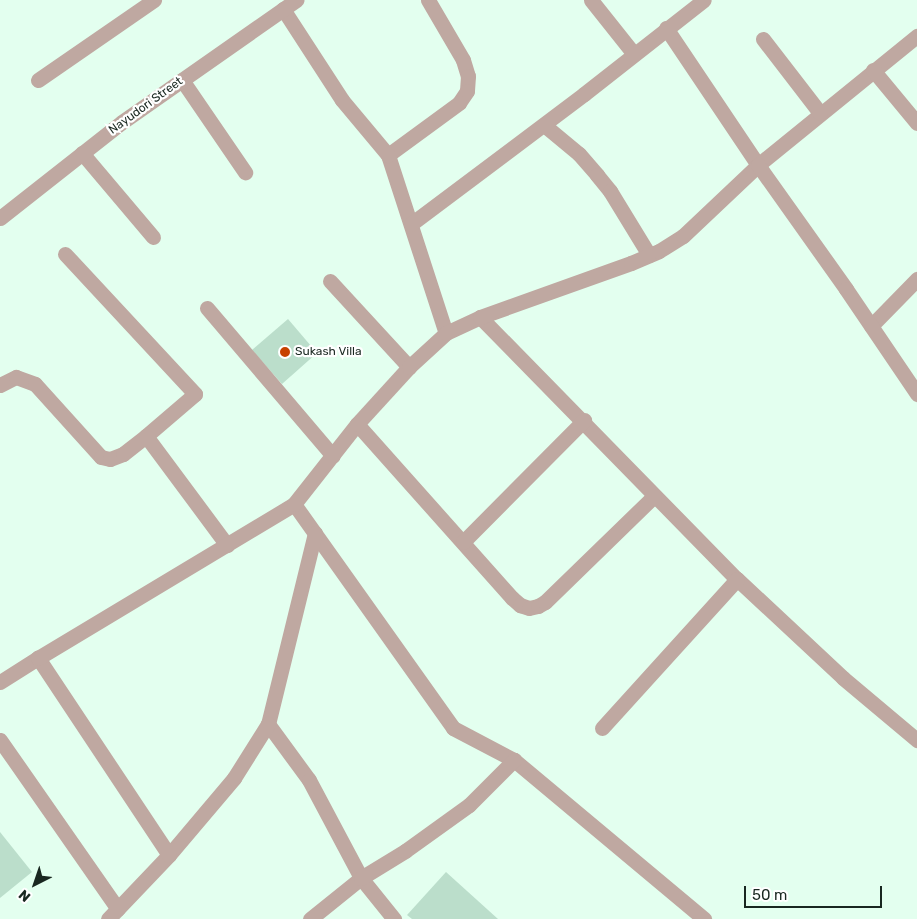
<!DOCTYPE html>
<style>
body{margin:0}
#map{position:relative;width:917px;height:919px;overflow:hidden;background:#e3ffef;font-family:Rubik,sans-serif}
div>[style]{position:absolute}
.building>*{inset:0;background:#bbdecb}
.minor>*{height:15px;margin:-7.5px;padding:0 7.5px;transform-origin:7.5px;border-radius:7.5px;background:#bfa8a1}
.dots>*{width:14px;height:14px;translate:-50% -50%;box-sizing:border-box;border:2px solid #fff;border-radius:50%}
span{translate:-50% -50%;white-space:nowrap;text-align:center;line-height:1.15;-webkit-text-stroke:4.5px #fff;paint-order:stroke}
.street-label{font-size:12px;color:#192720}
.poi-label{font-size:12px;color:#192720}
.left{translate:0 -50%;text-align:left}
.north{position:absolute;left:10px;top:859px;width:50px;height:50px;-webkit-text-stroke:4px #fff;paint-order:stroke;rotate:221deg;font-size:14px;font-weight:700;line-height:20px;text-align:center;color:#192720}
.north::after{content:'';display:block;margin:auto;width:18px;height:22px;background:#192720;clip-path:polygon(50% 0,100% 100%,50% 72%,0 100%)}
.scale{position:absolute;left:744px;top:886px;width:138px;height:22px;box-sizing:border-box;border:2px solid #192720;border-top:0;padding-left:6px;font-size:15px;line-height:18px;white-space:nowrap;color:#192720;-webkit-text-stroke:4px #fff;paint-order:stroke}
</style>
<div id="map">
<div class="building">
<i style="clip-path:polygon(288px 319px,317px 353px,282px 384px,252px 350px)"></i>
<i style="clip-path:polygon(0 832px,32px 872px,0 898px)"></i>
<i style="clip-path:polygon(446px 872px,498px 919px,412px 919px,407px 915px)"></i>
</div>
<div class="minor">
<i style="left:428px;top:0;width:69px;rotate:59.7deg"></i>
<i style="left:463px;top:60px;width:17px;rotate:73deg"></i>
<i style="left:468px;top:76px;width:15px;rotate:94deg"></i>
<i style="left:467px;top:91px;width:14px;rotate:124deg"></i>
<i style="left:459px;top:103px;width:88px;rotate:143.8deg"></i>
<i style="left:388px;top:155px;width:187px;rotate:72deg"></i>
<i style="left:591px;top:0;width:69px;rotate:51.5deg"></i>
<i style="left:283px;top:9px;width:108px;rotate:57deg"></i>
<i style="left:342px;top:100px;width:72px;rotate:50.1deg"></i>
<i style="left:666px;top:28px;width:165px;rotate:56.1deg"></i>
<i style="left:758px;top:165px;width:205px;rotate:-39.1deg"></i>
<i style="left:763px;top:39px;width:93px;rotate:52.4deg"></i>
<i style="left:873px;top:70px;width:69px;rotate:50.3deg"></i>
<i style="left:38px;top:80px;width:141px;rotate:-34.6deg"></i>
<i style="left:182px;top:80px;width:112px;rotate:55.6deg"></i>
<i style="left:544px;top:125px;width:45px;rotate:39.6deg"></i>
<i style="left:579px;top:154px;width:28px;rotate:49deg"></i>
<i style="left:597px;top:175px;width:21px;rotate:51deg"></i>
<i style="left:610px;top:191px;width:75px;rotate:58.6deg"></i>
<i style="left:82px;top:153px;width:110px;rotate:49.8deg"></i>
<i style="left:0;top:218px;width:155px;rotate:-38.2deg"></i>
<i style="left:122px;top:122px;width:213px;rotate:-35deg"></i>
<i style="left:411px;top:224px;width:216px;rotate:-36.9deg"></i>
<i style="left:584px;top:94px;width:152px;rotate:-38.1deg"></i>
<i style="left:65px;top:254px;width:191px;rotate:47.1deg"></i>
<i style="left:195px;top:394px;width:65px;rotate:139.4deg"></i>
<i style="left:330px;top:281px;width:117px;rotate:47.4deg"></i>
<i style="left:207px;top:308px;width:194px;rotate:49.6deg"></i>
<i style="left:480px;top:317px;width:367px;rotate:45.6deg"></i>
<i style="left:737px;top:579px;width:145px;rotate:43deg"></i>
<i style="left:843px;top:678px;width:97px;rotate:40deg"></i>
<i style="left:871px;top:326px;width:66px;rotate:-45.6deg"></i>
<i style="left:0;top:385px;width:18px;rotate:-27deg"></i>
<i style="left:16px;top:377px;width:20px;rotate:20deg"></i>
<i style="left:35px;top:384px;width:98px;rotate:47.9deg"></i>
<i style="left:101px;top:457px;width:9px;rotate:13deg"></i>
<i style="left:110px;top:459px;width:14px;rotate:-21deg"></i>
<i style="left:123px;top:454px;width:29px;rotate:-38deg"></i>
<i style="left:146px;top:436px;width:136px;rotate:53.4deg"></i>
<i style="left:357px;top:424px;width:233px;rotate:48.3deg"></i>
<i style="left:512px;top:598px;width:11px;rotate:41deg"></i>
<i style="left:520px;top:605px;width:9px;rotate:18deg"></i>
<i style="left:529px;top:608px;width:9px;rotate:-13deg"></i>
<i style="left:538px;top:606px;width:8px;rotate:-30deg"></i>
<i style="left:545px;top:602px;width:152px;rotate:-44.2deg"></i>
<i style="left:294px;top:504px;width:275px;rotate:54.6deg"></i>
<i style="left:453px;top:728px;width:69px;rotate:27.7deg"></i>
<i style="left:514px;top:760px;width:248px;rotate:39.9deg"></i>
<i style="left:315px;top:533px;width:197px;rotate:103.8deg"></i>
<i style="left:268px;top:724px;width:69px;rotate:53.8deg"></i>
<i style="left:309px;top:780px;width:111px;rotate:62deg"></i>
<i style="left:361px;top:878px;width:53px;rotate:51.2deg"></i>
<i style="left:463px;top:542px;width:172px;rotate:-45.2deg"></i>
<i style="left:0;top:682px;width:45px;rotate:-32.3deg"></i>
<i style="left:602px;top:728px;width:201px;rotate:-47.8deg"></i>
<i style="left:0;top:740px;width:206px;rotate:55.1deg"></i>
<i style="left:169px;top:855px;width:101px;rotate:-49.8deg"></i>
<i style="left:234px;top:778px;width:64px;rotate:-57.8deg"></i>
<i style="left:108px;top:919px;width:88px;rotate:-46.4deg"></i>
<i style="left:169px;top:855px;width:237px;rotate:-123.6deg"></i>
<i style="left:38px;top:658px;width:299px;rotate:-31deg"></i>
<i style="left:294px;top:504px;width:102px;rotate:-51.8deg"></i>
<i style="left:357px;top:424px;width:77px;rotate:-47.6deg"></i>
<i style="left:409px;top:367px;width:50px;rotate:-42.6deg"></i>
<i style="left:446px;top:333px;width:38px;rotate:-25deg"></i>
<i style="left:480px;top:317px;width:160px;rotate:-19.7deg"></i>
<i style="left:631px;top:263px;width:30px;rotate:-23deg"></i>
<i style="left:659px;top:251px;width:28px;rotate:-32deg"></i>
<i style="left:683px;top:236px;width:103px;rotate:-43.4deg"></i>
<i style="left:758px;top:165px;width:152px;rotate:54.6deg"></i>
<i style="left:846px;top:289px;width:127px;rotate:55.9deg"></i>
<i style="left:310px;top:919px;width:65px;rotate:-38.8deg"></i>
<i style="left:361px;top:878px;width:52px;rotate:-31.5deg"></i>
<i style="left:405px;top:851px;width:79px;rotate:-35.7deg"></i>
<i style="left:469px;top:805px;width:64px;rotate:-45deg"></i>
</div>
<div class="dots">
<i style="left:285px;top:352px;background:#c74100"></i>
</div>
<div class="street-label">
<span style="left:146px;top:106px;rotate:-36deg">Nayudori Street</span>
</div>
<div class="poi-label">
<span class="left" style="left:295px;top:352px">Sukash Villa</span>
</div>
<div class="north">N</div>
<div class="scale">50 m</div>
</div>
